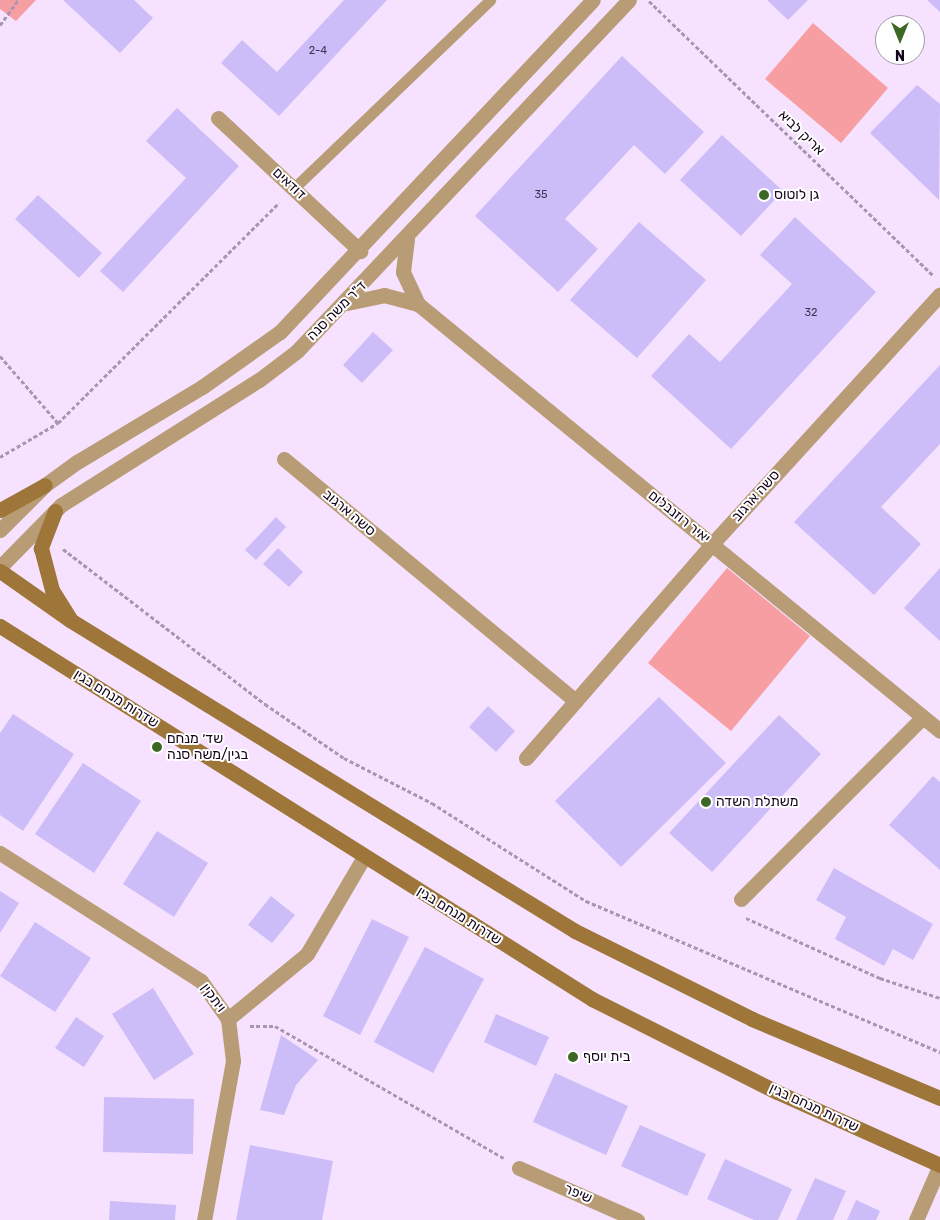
<!DOCTYPE html>
<meta charset="utf-8">
<style>
body{margin:0}
#map{position:relative;width:940px;height:1220px;overflow:hidden;background:#f6e2fe;font-family:Rubik,"Noto Sans Hebrew",sans-serif}
div>[style]{position:absolute}
.green>*{inset:0;background:#f79ea3}
.building>*{inset:0;background:#ccbdf9}
.path>*{height:3px;margin-top:-1.5px;transform-origin:0;background:repeating-linear-gradient(90deg,#a896b0 0 4px,transparent 0 6.5px)}
.service>*{height:11px;margin:-5.5px;padding:0 5.5px;transform-origin:5.5px;border-radius:5.5px;background:#b89c76}
.minor>*{height:15px;margin:-7.5px;padding:0 7.5px;transform-origin:7.5px;border-radius:7.5px;background:#b89c76}
.tertiary>*{height:15px;margin:-7.5px;padding:0 7.5px;transform-origin:7.5px;border-radius:7.5px;background:#b89c76}
.secondary>*{height:15px;margin:-7.5px;padding:0 7.5px;transform-origin:7.5px;border-radius:7.5px;background:#9e7639}
.dots>*{width:14px;height:14px;translate:-50% -50%;box-sizing:border-box;border:2px solid #fff;border-radius:50%}
span{translate:-50% -50%;white-space:nowrap;text-align:center;line-height:1.15;-webkit-text-stroke:4px #fff;paint-order:stroke}
.number-label{font-size:11px;color:#423252}
.number-label span{-webkit-text-stroke-width:0}
.street-label{font-size:14px;color:#14041b}
.poi-label{font-size:14px;color:#14041b}
.left{translate:0 -50%;text-align:left}
.north{position:absolute;left:875px;top:15px;width:50px;height:50px;box-sizing:border-box;background:#fff;border:1px solid #a19ba4;border-radius:50%;rotate:180deg;font-size:14px;font-weight:700;line-height:20px;text-align:center;color:#14041b}
.north::after{content:'';display:block;margin:auto;width:18px;height:22px;background:#3c6724;clip-path:polygon(50% 0,100% 100%,50% 72%,0 100%)}
</style>
<div id="map">
<div class="green">
<i style="clip-path:polygon(0 0,36px 0,16px 21px,0 9px)"></i>
<i style="clip-path:polygon(813px 23px,888px 88px,841px 143px,765px 79px)"></i>
<i style="clip-path:polygon(727px 568px,810px 636px,731px 731px,648px 663px)"></i>
</div>
<div class="building">
<i style="clip-path:polygon(63px 0,134px 0,153px 18px,120px 53px)"></i>
<i style="clip-path:polygon(344px 0,387px 0,279px 116px,221px 63px,242px 40px,277px 72px)"></i>
<i style="clip-path:polygon(767px 0,808px 0,788px 20px)"></i>
<i style="clip-path:polygon(927px 0,940px 0,940px 12px)"></i>
<i style="clip-path:polygon(622px 56px,704px 132px,665px 174px,634px 145px,565px 219px,598px 249px,558px 292px,475px 216px)"></i>
<i style="clip-path:polygon(917px 85px,940px 104px,939px 200px,870px 133px)"></i>
<i style="clip-path:polygon(177px 108px,239px 166px,123px 292px,100px 271px,186px 178px,146px 141px)"></i>
<i style="clip-path:polygon(722px 135px,783px 191px,741px 236px,680px 180px)"></i>
<i style="clip-path:polygon(38px 195px,102px 253px,79px 278px,15px 219px)"></i>
<i style="clip-path:polygon(795px 217px,876px 292px,731px 449px,651px 376px,689px 334px,720px 362px,792px 284px,760px 255px)"></i>
<i style="clip-path:polygon(639px 222px,706px 280px,637px 358px,570px 300px)"></i>
<i style="clip-path:polygon(373px 332px,393px 350px,362px 383px,343px 365px)"></i>
<i style="clip-path:polygon(940px 365px,940px 444px,881px 507px,921px 544px,874px 595px,794px 522px)"></i>
<i style="clip-path:polygon(276px 517px,286px 527px,256px 560px,245px 550px)"></i>
<i style="clip-path:polygon(278px 548px,303px 572px,289px 587px,263px 564px)"></i>
<i style="clip-path:polygon(940px 568px,940px 641px,904px 608px)"></i>
<i style="clip-path:polygon(659px 697px,726px 763px,621px 867px,555px 801px)"></i>
<i style="clip-path:polygon(488px 706px,515px 731px,496px 752px,469px 727px)"></i>
<i style="clip-path:polygon(13px 714px,74px 754px,23px 831px,0 815px,0 733px)"></i>
<i style="clip-path:polygon(779px 715px,821px 754px,712px 872px,669px 833px)"></i>
<i style="clip-path:polygon(83px 763px,141px 801px,94px 873px,35px 834px)"></i>
<i style="clip-path:polygon(933px 776px,940px 782px,940px 870px,889px 825px)"></i>
<i style="clip-path:polygon(157px 831px,208px 863px,174px 917px,123px 884px)"></i>
<i style="clip-path:polygon(834px 868px,933px 924px,913px 960px,893px 949px,884px 966px,835px 939px,846px 917px,816px 900px)"></i>
<i style="clip-path:polygon(0 891px,19px 903px,0 933px)"></i>
<i style="clip-path:polygon(271px 896px,295px 915px,272px 943px,248px 925px)"></i>
<i style="clip-path:polygon(372px 919px,409px 937px,360px 1035px,323px 1016px)"></i>
<i style="clip-path:polygon(35px 922px,91px 958px,55px 1012px,0 976px)"></i>
<i style="clip-path:polygon(425px 947px,484px 979px,433px 1073px,374px 1042px)"></i>
<i style="clip-path:polygon(153px 988px,194px 1054px,154px 1080px,112px 1014px)"></i>
<i style="clip-path:polygon(496px 1014px,549px 1037px,536px 1066px,484px 1042px)"></i>
<i style="clip-path:polygon(76px 1017px,104px 1036px,84px 1067px,55px 1048px)"></i>
<i style="clip-path:polygon(281px 1035px,318px 1060px,296px 1085px,284px 1115px,260px 1110px)"></i>
<i style="clip-path:polygon(555px 1073px,628px 1106px,606px 1155px,533px 1122px)"></i>
<i style="clip-path:polygon(104px 1097px,194px 1099px,193px 1154px,103px 1152px)"></i>
<i style="clip-path:polygon(640px 1125px,706px 1154px,687px 1196px,621px 1166px)"></i>
<i style="clip-path:polygon(250px 1145px,333px 1161px,322px 1220px,236px 1220px)"></i>
<i style="clip-path:polygon(725px 1159px,792px 1189px,778px 1220px,754px 1220px,707px 1199px)"></i>
<i style="clip-path:polygon(815px 1178px,846px 1191px,833px 1220px,796px 1220px)"></i>
<i style="clip-path:polygon(856px 1200px,880px 1211px,876px 1220px,847px 1220px)"></i>
<i style="clip-path:polygon(110px 1201px,176px 1205px,175px 1220px,109px 1220px)"></i>
</div>
<div class="path">
<i style="left:649px;top:1px;width:396px;rotate:44deg"></i>
<i style="left:0;top:25px;width:31px;rotate:-54deg"></i>
<i style="left:0;top:356px;width:89px;rotate:49.1deg"></i>
<i style="left:0;top:457px;width:67px;rotate:-30.4deg"></i>
<i style="left:58px;top:423px;width:312px;rotate:-44.9deg"></i>
<i style="left:63px;top:549px;width:255px;rotate:37.5deg"></i>
<i style="left:265px;top:704px;width:96px;rotate:34.4deg"></i>
<i style="left:344px;top:758px;width:99px;rotate:27.1deg"></i>
<i style="left:432px;top:803px;width:183px;rotate:32.5deg"></i>
<i style="left:586px;top:901px;width:385px;rotate:23.1deg"></i>
<i style="left:746px;top:918px;width:147px;rotate:24.1deg"></i>
<i style="left:880px;top:978px;width:63px;rotate:18.4deg"></i>
<i style="left:250px;top:1026px;width:25px"></i>
<i style="left:275px;top:1026px;width:264px;rotate:30deg"></i>
</div>
<div class="service">
<i style="left:294px;top:188px;width:272px;rotate:-43.8deg"></i>
</div>
<div class="minor">
<i style="left:218px;top:118px;width:195px;rotate:43.1deg"></i>
<i style="left:407px;top:239px;width:33px;rotate:97deg"></i>
<i style="left:403px;top:272px;width:35px;rotate:65deg"></i>
<i style="left:347px;top:303px;width:38px;rotate:-12deg"></i>
<i style="left:384px;top:295px;width:35px;rotate:15deg"></i>
<i style="left:418px;top:304px;width:674px;rotate:39.28deg"></i>
<i style="left:284px;top:459px;width:379px;rotate:39.7deg"></i>
<i style="left:526px;top:758px;width:284px;rotate:-49deg"></i>
<i style="left:712px;top:544px;width:338px;rotate:-47.6deg"></i>
<i style="left:0;top:853px;width:238px;rotate:32.5deg"></i>
<i style="left:201px;top:981px;width:47px;rotate:54.6deg"></i>
<i style="left:228px;top:1019px;width:42px;rotate:83.2deg"></i>
<i style="left:233px;top:1061px;width:162px;rotate:100.3deg"></i>
<i style="left:741px;top:899px;width:257px;rotate:-45deg"></i>
<i style="left:228px;top:1019px;width:102px;rotate:-39.4deg"></i>
<i style="left:307px;top:954px;width:113px;rotate:-59.6deg"></i>
<i style="left:519px;top:1168px;width:129px;rotate:23.8deg"></i>
</div>
<div class="tertiary">
<i style="left:0;top:530px;width:64px;rotate:-45deg"></i>
<i style="left:45px;top:485px;width:39px;rotate:-36deg"></i>
<i style="left:77px;top:462px;width:146px;rotate:-31deg"></i>
<i style="left:202px;top:387px;width:95px;rotate:-35.2deg"></i>
<i style="left:280px;top:332px;width:456px;rotate:-46.7deg"></i>
<i style="left:0;top:567px;width:87px;rotate:-45.5deg"></i>
<i style="left:61px;top:505px;width:234px;rotate:-32.3deg"></i>
<i style="left:259px;top:380px;width:48px;rotate:-37.3deg"></i>
<i style="left:297px;top:351px;width:483px;rotate:-46.6deg"></i>
<i style="left:916px;top:1220px;width:60px;rotate:-66.4deg"></i>
</div>
<div class="secondary">
<i style="left:0;top:510px;width:51px;rotate:-29.1deg"></i>
<i style="left:55px;top:511px;width:40px;rotate:111deg"></i>
<i style="left:41px;top:548px;width:43px;rotate:75.3deg"></i>
<i style="left:52px;top:590px;width:34px;rotate:58deg"></i>
<i style="left:0;top:571px;width:85px;rotate:35deg"></i>
<i style="left:70px;top:620px;width:593px;rotate:31.63deg"></i>
<i style="left:575px;top:931px;width:198px;rotate:26.4deg"></i>
<i style="left:752px;top:1019px;width:204px;rotate:22.8deg"></i>
<i style="left:0;top:626px;width:700px;rotate:32.21deg"></i>
<i style="left:592px;top:999px;width:207px;rotate:26.7deg"></i>
<i style="left:777px;top:1092px;width:179px;rotate:24.1deg"></i>
</div>
<div class="dots">
<i style="left:764px;top:195px;background:#3c6724"></i>
<i style="left:157px;top:747px;background:#3c6724"></i>
<i style="left:706px;top:802px;background:#3c6724"></i>
<i style="left:573px;top:1057px;background:#3c6724"></i>
</div>
<div class="number-label">
<span style="left:318px;top:51px">2-4</span>
<span style="left:541px;top:195px">35</span>
<span style="left:811px;top:313px">32</span>
</div>
<div class="street-label">
<span style="left:801px;top:133px;rotate:44deg">אריק לביא</span>
<span style="left:289px;top:184px;rotate:43deg">דודאים</span>
<span style="left:337px;top:311px;rotate:-45deg">ד"ר משה סנה</span>
<span style="left:756px;top:496px;rotate:-48deg">סשה ארגוב</span>
<span style="left:349px;top:513px;rotate:40deg">סשה ארגוב</span>
<span style="left:679px;top:517px;rotate:39deg">יאיר רוזנבלום</span>
<span style="left:116px;top:699px;rotate:32deg">שדרות מנחם בגין</span>
<span style="left:459px;top:916px;rotate:32deg">שדרות מנחם בגין</span>
<span style="left:213px;top:998px;rotate:53deg">ויתקין</span>
<span style="left:814px;top:1108px;rotate:25deg">שדרות מנחם בגין</span>
<span style="left:578px;top:1194px;rotate:23deg">שיפר</span>
</div>
<div class="poi-label">
<span class="left" style="left:774px;top:195px">גן לוטוס</span>
<span class="left" style="left:167px;top:747px">שד׳ מנחם<br>בגין/משה סנה</span>
<span class="left" style="left:716px;top:802px">משתלת השדה</span>
<span class="left" style="left:583px;top:1057px">בית יוסף</span>
</div>
<div class="north">N</div>
</div>
